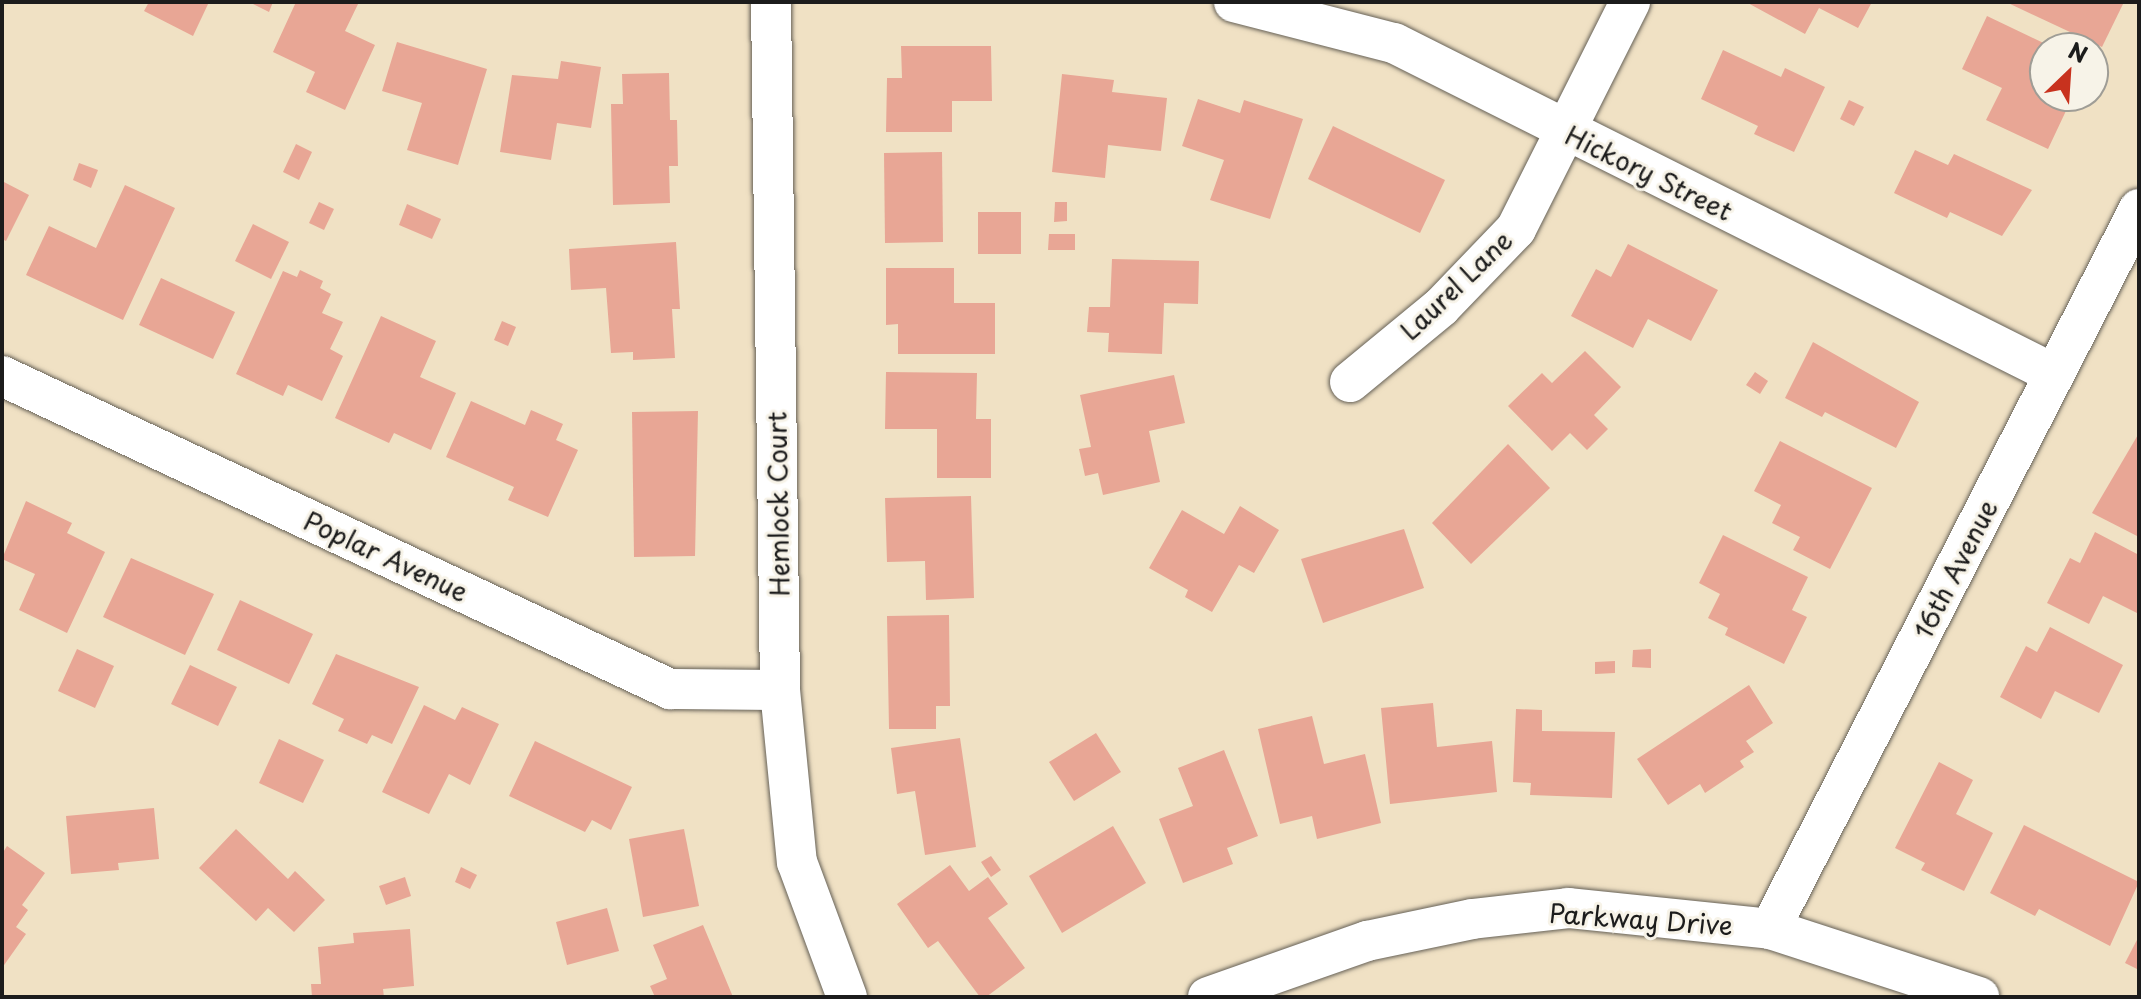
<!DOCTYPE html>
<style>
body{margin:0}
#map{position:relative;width:2141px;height:999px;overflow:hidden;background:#f0e1c4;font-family:"Playpen Sans",sans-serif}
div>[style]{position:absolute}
.building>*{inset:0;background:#e8a695}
.roads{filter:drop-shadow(0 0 2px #666157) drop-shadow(0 0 2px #666157)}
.minor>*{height:40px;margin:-20px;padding:0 20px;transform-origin:20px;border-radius:20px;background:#fff}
span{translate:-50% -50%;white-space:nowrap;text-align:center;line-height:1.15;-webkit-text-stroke:6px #f7f3e8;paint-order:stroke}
.street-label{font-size:26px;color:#1c1c1c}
.frame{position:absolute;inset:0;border:4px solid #1c1c1c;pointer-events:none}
.north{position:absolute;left:2029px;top:32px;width:80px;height:80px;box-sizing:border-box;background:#f7f3e8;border:2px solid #9f9d96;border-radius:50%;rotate:25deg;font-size:22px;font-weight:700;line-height:32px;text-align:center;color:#1c1c1c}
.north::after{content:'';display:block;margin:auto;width:28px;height:36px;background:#c8321e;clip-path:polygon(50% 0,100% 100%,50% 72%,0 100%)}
</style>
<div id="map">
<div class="building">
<i style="clip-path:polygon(149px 2px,209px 2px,193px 36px,144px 11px)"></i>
<i style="clip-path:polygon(249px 2px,273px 2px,269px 12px)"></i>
<i style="clip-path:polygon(296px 2px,359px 2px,345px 31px,375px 45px,345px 110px,306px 92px,315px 72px,273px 52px)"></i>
<i style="clip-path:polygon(1746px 2px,1872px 2px,1858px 28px,1819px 8px,1805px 34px)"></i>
<i style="clip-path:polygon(2006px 2px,2124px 2px,2102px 47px)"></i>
<i style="clip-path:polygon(1987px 16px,2054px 48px,2045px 48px,2045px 96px,2073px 96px,2048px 149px,1986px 120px,2002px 88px,1962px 69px)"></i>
<i style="clip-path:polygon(397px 42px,487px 69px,458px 165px,407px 150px,422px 103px,382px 91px)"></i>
<i style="clip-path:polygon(901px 46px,991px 46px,992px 101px,952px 101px,952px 132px,886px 132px,887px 78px,902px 78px)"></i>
<i style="clip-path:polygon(1723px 50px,1781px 77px,1785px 68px,1825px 87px,1794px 152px,1754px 134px,1758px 126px,1701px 99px)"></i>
<i style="clip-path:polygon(561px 61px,601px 67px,591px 128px,557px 123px,551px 160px,500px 152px,512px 75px,558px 79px)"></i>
<i style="clip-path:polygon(669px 73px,670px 120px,677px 120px,678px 166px,669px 166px,670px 203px,613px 205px,611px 104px,623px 104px,622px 74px)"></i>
<i style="clip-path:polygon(1062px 74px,1114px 80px,1112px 92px,1167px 98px,1161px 151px,1108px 145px,1105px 178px,1052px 172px)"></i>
<i style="clip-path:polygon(1198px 99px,1240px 113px,1244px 100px,1303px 119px,1270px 219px,1210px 200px,1224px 160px,1182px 146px)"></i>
<i style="clip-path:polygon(1849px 100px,1864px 107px,1854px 126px,1840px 119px)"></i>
<i style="clip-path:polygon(1333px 126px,1445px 180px,1420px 233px,1308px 179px)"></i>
<i style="clip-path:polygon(296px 144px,312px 152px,299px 180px,283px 172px)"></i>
<i style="clip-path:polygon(1915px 150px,1948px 165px,1954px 154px,2032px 190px,2002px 236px,1950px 212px,1947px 218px,1894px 193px)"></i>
<i style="clip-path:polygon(942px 152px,943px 242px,885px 243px,884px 153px)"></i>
<i style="clip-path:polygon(79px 163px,98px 170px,91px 188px,73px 180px)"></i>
<i style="clip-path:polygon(2px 181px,29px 195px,6px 241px,2px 239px)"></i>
<i style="clip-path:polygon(125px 185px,175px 208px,123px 320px,26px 275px,49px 226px,96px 248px)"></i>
<i style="clip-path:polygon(319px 202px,334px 209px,324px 230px,309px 223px)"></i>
<i style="clip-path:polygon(1055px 202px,1067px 202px,1067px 221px,1054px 222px)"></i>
<i style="clip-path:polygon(407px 204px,441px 219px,432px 239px,399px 225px)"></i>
<i style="clip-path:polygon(978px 212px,1021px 212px,1021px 254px,978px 254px)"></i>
<i style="clip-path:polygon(253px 224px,289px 242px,271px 279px,235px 261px)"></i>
<i style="clip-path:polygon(1049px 234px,1075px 234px,1075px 250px,1048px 250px)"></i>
<i style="clip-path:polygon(676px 242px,680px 309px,672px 309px,675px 358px,633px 360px,633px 352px,611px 353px,606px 288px,571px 290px,569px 249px)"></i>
<i style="clip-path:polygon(1628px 244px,1718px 290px,1691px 341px,1648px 319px,1633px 348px,1571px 316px,1596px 269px,1611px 277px)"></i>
<i style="clip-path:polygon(1112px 259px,1199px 261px,1198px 304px,1164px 303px,1162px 354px,1108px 352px,1109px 333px,1087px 332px,1089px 307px,1110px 307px)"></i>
<i style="clip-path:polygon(886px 268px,954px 268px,954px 303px,995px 303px,995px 354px,898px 354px,898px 324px,886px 325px)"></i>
<i style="clip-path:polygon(300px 270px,323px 281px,320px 288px,331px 294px,322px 313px,343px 322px,330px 349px,343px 356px,322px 401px,288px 385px,283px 396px,236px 374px,283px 271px,297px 277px)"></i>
<i style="clip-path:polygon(161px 278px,235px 312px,213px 359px,139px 325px)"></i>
<i style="clip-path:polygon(381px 316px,436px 341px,420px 377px,456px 393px,431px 450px,394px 433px,389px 443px,335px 418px)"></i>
<i style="clip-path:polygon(502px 321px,516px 327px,508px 346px,494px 340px)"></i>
<i style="clip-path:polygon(1813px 342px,1919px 402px,1896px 448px,1825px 412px,1822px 417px,1785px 398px)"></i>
<i style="clip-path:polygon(1585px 351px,1621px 387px,1594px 415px,1608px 429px,1587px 450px,1570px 433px,1552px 451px,1508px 406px,1542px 373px,1552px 383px)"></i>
<i style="clip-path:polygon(886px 372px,977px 373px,976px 419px,991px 419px,991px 478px,937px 478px,937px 429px,885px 429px)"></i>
<i style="clip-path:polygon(1755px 372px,1768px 381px,1760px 394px,1746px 385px)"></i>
<i style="clip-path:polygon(1174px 375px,1185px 423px,1149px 431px,1160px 482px,1103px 495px,1098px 473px,1085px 476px,1079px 449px,1091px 447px,1080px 395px)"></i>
<i style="clip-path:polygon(471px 401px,525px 425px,531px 410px,563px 424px,556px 440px,578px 450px,548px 517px,508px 500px,514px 487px,446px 457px)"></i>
<i style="clip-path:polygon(698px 411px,695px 556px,634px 557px,632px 412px)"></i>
<i style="clip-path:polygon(2139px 433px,2139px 537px,2092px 513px)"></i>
<i style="clip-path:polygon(1780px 441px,1872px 488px,1830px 569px,1793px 550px,1800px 537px,1772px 523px,1781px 505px,1754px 491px)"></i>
<i style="clip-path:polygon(1508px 444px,1550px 488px,1471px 564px,1432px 523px)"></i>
<i style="clip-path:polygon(971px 496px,974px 598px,926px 600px,925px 561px,887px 562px,885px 498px)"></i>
<i style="clip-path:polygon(26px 501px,72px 523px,67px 533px,105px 552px,67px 633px,19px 610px,35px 574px,2px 559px)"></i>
<i style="clip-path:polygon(1240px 506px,1279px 530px,1254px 573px,1239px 565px,1212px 612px,1185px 597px,1188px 590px,1149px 568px,1182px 510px,1224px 534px)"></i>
<i style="clip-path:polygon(1404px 529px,1424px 588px,1323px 623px,1301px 559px)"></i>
<i style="clip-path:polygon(2095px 532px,2139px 555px,2139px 614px,2103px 596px,2089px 624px,2047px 603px,2070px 558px,2080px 563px)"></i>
<i style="clip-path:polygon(1723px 535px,1808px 577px,1792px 610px,1807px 617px,1784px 664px,1725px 635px,1728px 628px,1708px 618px,1720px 594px,1699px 583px)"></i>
<i style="clip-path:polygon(131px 558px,214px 594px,185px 655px,103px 617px)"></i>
<i style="clip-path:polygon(240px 600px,313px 634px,289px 684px,217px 650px)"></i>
<i style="clip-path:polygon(949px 615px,950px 706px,936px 706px,936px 729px,889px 729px,887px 616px)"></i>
<i style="clip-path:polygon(2050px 627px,2123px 665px,2099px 713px,2055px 691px,2041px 719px,2000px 697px,2026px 646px,2037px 652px)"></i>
<i style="clip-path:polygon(77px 649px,114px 666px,95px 708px,58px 691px)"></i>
<i style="clip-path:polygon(1651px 649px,1651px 668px,1632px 667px,1633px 650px)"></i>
<i style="clip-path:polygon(336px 654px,419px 687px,392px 744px,372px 735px,367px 744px,338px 731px,344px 719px,312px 704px)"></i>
<i style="clip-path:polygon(1615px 661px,1615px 673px,1595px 674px,1595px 662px)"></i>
<i style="clip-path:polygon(190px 665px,237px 687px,218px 726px,171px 704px)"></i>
<i style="clip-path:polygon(1749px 685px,1773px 723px,1746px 741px,1754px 752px,1740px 761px,1744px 767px,1705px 793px,1700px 784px,1668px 805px,1637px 759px)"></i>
<i style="clip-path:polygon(1433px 703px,1437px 747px,1492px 741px,1497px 792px,1390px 804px,1381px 708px)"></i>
<i style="clip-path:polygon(424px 705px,455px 720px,462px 707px,499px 724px,470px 785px,449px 774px,429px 814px,382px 792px)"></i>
<i style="clip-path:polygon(1516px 709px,1542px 710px,1542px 731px,1615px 732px,1612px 798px,1530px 795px,1531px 783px,1513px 782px)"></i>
<i style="clip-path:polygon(1312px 716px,1324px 764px,1365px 754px,1381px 823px,1317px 839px,1312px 816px,1280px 824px,1258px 729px)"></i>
<i style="clip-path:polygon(1096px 733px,1121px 772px,1074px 801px,1049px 762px)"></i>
<i style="clip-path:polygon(960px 738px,976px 847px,925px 855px,915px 791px,897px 794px,891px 748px)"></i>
<i style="clip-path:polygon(279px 739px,324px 760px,303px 803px,259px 783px)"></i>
<i style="clip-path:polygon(535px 741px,632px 787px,611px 830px,592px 820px,585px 832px,509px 796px)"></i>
<i style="clip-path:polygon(1224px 750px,1258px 836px,1227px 848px,1233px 864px,1183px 883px,1159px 819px,1193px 806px,1178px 768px)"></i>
<i style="clip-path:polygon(1939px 762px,1973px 780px,1956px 814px,1993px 833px,1964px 891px,1921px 870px,1925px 863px,1895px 848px)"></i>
<i style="clip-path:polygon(154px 808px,159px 859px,118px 863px,119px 870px,71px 874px,66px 816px)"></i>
<i style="clip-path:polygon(2024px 825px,2139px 882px,2110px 946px,2039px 909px,2035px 916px,1990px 893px)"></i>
<i style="clip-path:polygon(1113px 826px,1146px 883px,1062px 933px,1029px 876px)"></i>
<i style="clip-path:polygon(236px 829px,288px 879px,295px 871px,325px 900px,294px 932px,268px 908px,256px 921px,199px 868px)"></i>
<i style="clip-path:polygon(684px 829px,699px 906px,643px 917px,629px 839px)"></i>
<i style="clip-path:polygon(7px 846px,45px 873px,22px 905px,28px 910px,16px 927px,26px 934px,2px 968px,2px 854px)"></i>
<i style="clip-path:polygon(991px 856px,1001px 870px,991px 877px,981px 862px)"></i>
<i style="clip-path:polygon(950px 865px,969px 891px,988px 877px,1008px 904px,988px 918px,1025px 968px,986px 997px,980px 997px,938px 941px,928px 948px,897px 904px)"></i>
<i style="clip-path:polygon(461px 867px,477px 875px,470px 889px,455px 882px)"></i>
<i style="clip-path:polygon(405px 877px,411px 896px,386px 905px,379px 886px)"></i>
<i style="clip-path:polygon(607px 908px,619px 951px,567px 965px,556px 922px)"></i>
<i style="clip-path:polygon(703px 925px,733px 997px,655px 997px,650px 986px,667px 979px,653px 945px)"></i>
<i style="clip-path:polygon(410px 929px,414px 986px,383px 989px,384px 997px,312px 997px,311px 984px,321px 984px,318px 947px,354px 943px,353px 933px)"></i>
<i style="clip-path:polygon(2139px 936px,2139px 970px,2125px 963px)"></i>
</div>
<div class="roads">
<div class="minor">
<i style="left:771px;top:2px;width:688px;rotate:89.25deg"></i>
<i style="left:780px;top:690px;width:173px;rotate:84.4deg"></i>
<i style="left:797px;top:862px;width:144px;rotate:69.7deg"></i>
<i style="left:1234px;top:2px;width:165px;rotate:14.4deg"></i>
<i style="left:1394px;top:43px;width:738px;rotate:26.63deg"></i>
<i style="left:2px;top:376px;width:738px;rotate:25.11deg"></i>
<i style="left:670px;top:689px;width:110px;rotate:0.5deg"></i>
<i style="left:1350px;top:382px;width:118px;rotate:-39.5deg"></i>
<i style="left:1441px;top:307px;width:108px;rotate:-46.1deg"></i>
<i style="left:1516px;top:229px;width:254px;rotate:-63.3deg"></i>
<i style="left:1770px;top:929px;width:809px;rotate:-62.86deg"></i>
<i style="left:1208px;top:997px;width:169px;rotate:-19.4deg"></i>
<i style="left:1367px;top:941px;width:107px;rotate:-11.8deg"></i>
<i style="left:1472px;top:919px;width:97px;rotate:-6.5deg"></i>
<i style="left:1568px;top:908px;width:203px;rotate:5.9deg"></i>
<i style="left:1770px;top:929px;width:220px;rotate:18deg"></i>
</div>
</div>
<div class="street-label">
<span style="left:1649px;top:173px;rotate:26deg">Hickory Street</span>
<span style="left:1456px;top:285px;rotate:-44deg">Laurel Lane</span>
<span style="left:778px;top:504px;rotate:-91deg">Hemlock Court</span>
<span style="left:386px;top:556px;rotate:25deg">Poplar Avenue</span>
<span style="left:1955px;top:569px;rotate:-63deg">16th Avenue</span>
<span style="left:1641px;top:919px;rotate:4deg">Parkway Drive</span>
</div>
<div class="frame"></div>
<div class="north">N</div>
</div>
